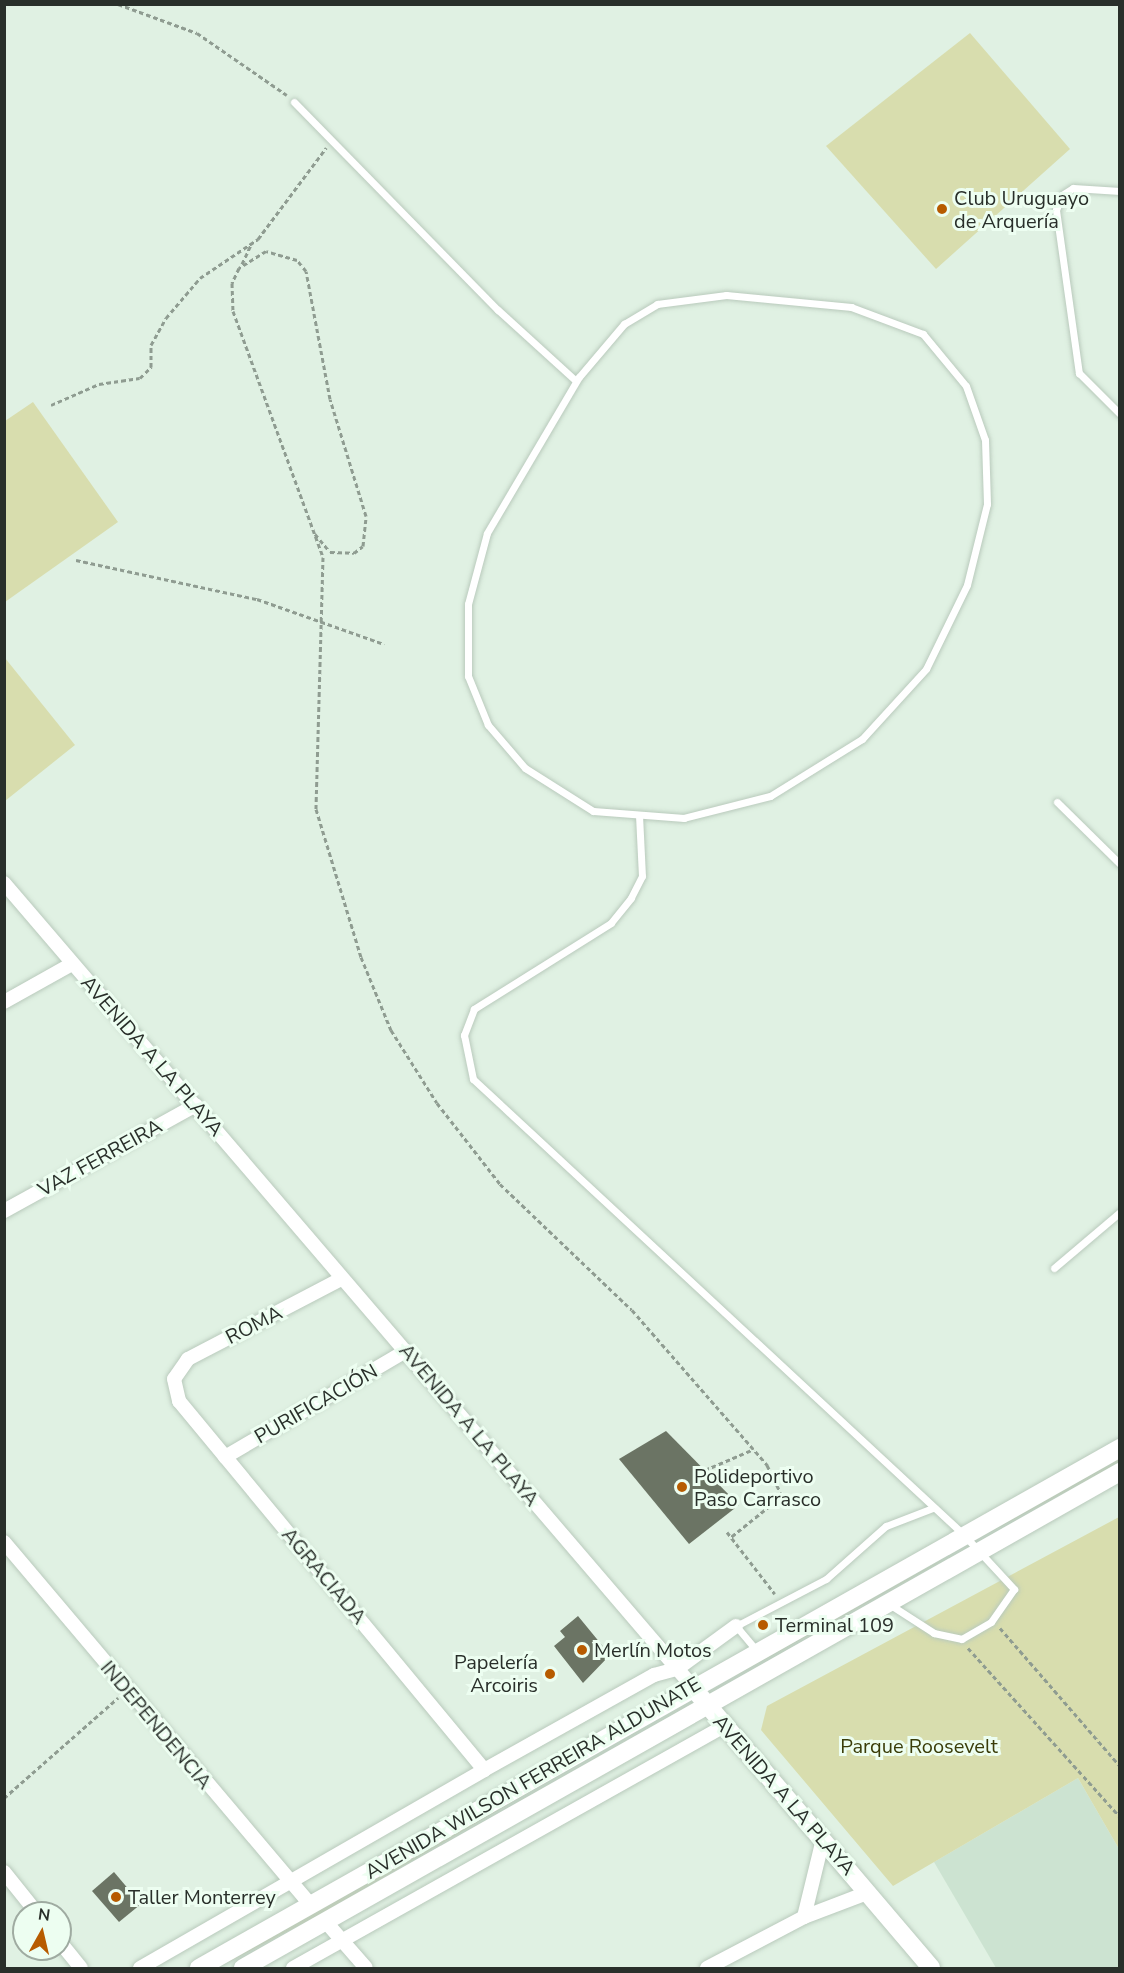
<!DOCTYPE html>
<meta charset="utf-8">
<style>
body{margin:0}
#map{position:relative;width:1124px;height:1973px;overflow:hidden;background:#e0f1e3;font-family:"Nunito Sans",sans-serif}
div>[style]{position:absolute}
.built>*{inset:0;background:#cce3d1}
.green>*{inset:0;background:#d8ddae}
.building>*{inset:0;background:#6b7464}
.path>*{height:3px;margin-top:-1.5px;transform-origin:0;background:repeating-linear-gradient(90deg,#8f9c91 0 4.5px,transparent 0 7.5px)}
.roads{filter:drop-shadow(0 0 2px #b9cabc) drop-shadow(0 0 2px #b9cabc)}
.lane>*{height:7px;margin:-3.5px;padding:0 3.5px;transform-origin:3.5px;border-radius:3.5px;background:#fff}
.street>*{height:14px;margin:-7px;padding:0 7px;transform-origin:7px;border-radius:7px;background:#fff}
.secondary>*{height:18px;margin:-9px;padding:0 9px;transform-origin:9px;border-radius:9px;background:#fff}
.dots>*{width:16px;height:16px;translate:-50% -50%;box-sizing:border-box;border:3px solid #edfef1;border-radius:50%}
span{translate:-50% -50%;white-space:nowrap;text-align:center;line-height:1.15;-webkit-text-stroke:6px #edfef1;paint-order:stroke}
.poi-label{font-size:20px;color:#292f2a}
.left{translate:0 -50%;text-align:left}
.right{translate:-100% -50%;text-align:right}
.street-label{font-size:20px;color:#292f2a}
.park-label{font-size:20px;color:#3a3d09}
.frame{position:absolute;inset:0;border:6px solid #292f2a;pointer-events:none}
.north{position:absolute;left:12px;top:1901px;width:60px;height:60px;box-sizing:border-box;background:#edfef1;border:2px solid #9faba1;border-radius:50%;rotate:8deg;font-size:16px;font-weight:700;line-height:24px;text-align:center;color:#292f2a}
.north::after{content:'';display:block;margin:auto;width:21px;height:27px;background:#b75b00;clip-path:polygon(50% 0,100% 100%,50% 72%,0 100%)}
</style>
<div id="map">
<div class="built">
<i style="clip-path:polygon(1078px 1778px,1119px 1849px,1119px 1968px,996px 1968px,934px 1862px)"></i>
</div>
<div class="green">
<i style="clip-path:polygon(970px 33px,1070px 149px,936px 269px,826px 146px)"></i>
<i style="clip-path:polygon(33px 402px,118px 522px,5px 602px,5px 421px)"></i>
<i style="clip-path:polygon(5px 658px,75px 745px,5px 801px,4px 801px)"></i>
<i style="clip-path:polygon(1119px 1458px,1119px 1463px,983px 1536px,984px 1534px)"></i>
<i style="clip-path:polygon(1119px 1517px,1119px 1849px,1078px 1778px,893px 1886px,761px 1730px,767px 1706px)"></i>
<i style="clip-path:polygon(940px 1561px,940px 1562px,733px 1677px,733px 1676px)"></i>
<i style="clip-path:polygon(658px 1717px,319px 1915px,217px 1968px)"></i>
</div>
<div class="building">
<i style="clip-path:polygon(666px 1431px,739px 1505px,689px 1544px,619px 1459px)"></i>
<i style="clip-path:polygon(578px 1616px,610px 1655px,583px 1683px,554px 1646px,565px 1637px,560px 1631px)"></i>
<i style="clip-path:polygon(114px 1872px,141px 1904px,119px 1922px,92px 1891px)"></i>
</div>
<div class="path">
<i style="left:118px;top:4px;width:84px;rotate:20.2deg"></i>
<i style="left:197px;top:33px;width:109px;rotate:34.6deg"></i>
<i style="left:242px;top:264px;width:23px;rotate:-65deg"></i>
<i style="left:51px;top:405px;width:52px;rotate:-23.6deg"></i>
<i style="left:99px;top:384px;width:41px;rotate:-8.3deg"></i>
<i style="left:140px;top:378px;width:16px;rotate:-45deg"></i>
<i style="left:151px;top:367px;width:22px;rotate:-90deg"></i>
<i style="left:151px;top:345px;width:31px;rotate:-61deg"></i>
<i style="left:166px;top:318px;width:52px;rotate:-49.6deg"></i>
<i style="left:200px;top:278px;width:70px;rotate:-33.9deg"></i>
<i style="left:258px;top:239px;width:114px;rotate:-53.2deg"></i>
<i style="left:315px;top:534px;width:23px;rotate:50deg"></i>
<i style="left:330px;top:552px;width:24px;rotate:2deg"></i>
<i style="left:354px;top:553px;width:11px;rotate:-38deg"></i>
<i style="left:363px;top:546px;width:30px;rotate:-84deg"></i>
<i style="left:366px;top:516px;width:122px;rotate:-107.1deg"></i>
<i style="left:330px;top:399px;width:130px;rotate:-100.6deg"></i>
<i style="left:306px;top:271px;width:14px;rotate:-129deg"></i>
<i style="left:297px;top:260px;width:32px;rotate:-164deg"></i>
<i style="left:266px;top:251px;width:32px;rotate:148deg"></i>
<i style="left:239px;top:268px;width:17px;rotate:115deg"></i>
<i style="left:232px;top:283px;width:28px;rotate:88deg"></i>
<i style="left:233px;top:311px;width:262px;rotate:69.9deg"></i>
<i style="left:323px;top:557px;width:252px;rotate:91.6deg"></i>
<i style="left:316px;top:809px;width:155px;rotate:73.1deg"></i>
<i style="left:361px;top:957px;width:79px;rotate:67.7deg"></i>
<i style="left:391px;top:1030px;width:86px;rotate:57.8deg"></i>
<i style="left:437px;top:1103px;width:103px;rotate:52.1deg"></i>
<i style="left:500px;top:1184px;width:182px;rotate:43.7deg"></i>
<i style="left:632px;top:1310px;width:206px;rotate:48.9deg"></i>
<i style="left:767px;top:1465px;width:34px;rotate:64deg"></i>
<i style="left:782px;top:1496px;width:65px;rotate:141.2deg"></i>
<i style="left:76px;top:560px;width:185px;rotate:12.2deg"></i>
<i style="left:257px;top:599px;width:135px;rotate:19.5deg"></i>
<i style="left:705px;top:1470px;width:53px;rotate:-23.2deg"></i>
<i style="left:727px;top:1532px;width:78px;rotate:52.3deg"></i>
<i style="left:1000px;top:1628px;width:183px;rotate:49deg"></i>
<i style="left:968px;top:1648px;width:227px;rotate:48deg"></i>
<i style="left:4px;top:1798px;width:152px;rotate:-41.3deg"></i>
</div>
<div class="roads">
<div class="lane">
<i style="left:294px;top:102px;width:291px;rotate:45.6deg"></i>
<i style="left:498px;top:310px;width:105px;rotate:42.3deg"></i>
<i style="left:1120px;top:191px;width:47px;rotate:-176.3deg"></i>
<i style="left:1073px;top:188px;width:13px;rotate:148deg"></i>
<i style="left:1062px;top:195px;width:16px;rotate:112deg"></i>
<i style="left:1056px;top:210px;width:165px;rotate:82deg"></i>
<i style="left:1079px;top:373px;width:58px;rotate:45deg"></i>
<i style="left:726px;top:295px;width:126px;rotate:5.5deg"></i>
<i style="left:851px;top:307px;width:77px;rotate:20.6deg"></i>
<i style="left:923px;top:334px;width:67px;rotate:50.4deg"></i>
<i style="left:966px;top:386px;width:57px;rotate:70.6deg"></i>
<i style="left:985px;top:440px;width:64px;rotate:88.2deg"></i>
<i style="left:987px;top:504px;width:83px;rotate:103.9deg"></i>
<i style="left:967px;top:585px;width:93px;rotate:116deg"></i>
<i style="left:926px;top:669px;width:95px;rotate:132.4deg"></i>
<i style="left:862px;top:739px;width:108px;rotate:148.2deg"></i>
<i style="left:770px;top:796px;width:89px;rotate:165.7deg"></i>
<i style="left:684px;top:818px;width:91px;rotate:-175.6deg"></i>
<i style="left:593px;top:811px;width:80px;rotate:-147.7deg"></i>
<i style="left:525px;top:768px;width:57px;rotate:-130.7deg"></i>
<i style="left:488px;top:725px;width:53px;rotate:-112.2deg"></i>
<i style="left:468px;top:676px;width:72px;rotate:-90deg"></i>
<i style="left:468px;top:604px;width:73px;rotate:-75deg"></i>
<i style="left:487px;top:533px;width:181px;rotate:-59.5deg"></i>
<i style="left:579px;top:377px;width:70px;rotate:-49.7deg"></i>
<i style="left:624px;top:324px;width:39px;rotate:-31deg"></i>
<i style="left:657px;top:304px;width:70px;rotate:-7.4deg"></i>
<i style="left:1057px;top:802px;width:88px;rotate:44.5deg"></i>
<i style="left:639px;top:815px;width:61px;rotate:87.2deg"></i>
<i style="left:642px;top:876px;width:25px;rotate:117deg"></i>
<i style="left:631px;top:898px;width:32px;rotate:129deg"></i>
<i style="left:611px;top:923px;width:162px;rotate:147.9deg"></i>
<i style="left:474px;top:1009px;width:28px;rotate:111deg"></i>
<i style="left:464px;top:1035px;width:45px;rotate:78.4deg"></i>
<i style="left:473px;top:1079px;width:670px;rotate:42.88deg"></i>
<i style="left:964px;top:1535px;width:74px;rotate:47.2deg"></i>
<i style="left:1014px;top:1589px;width:40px;rotate:124.9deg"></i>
<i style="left:991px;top:1622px;width:34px;rotate:150deg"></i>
<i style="left:962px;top:1639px;width:29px;rotate:-168deg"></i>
<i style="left:934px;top:1633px;width:54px;rotate:-147.2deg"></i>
<i style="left:1054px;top:1268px;width:87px;rotate:-40.3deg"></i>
<i style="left:757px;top:1651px;width:33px;rotate:-130deg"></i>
<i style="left:736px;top:1626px;width:102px;rotate:-27.6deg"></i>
<i style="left:826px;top:1579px;width:80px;rotate:-41.5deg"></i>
<i style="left:886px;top:1526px;width:50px;rotate:-21deg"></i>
</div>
<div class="street">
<i style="left:4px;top:883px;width:1057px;rotate:49.41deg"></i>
<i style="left:4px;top:1002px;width:78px;rotate:-29.2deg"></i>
<i style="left:4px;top:1211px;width:219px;rotate:-28.9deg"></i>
<i style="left:341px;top:1279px;width:173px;rotate:152.4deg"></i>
<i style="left:188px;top:1359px;width:24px;rotate:125deg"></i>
<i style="left:174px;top:1379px;width:23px;rotate:77deg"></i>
<i style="left:179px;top:1401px;width:479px;rotate:50.4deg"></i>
<i style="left:225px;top:1457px;width:210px;rotate:-30.4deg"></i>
<i style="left:4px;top:1542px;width:475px;rotate:49.8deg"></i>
<i style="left:4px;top:1872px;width:53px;rotate:51.2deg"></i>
<i style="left:804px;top:1917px;width:80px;rotate:-76.3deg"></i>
<i style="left:325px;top:1921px;width:62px;rotate:48.9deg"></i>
<i style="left:60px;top:1942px;width:33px;rotate:51deg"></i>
<i style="left:140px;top:1968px;width:397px;rotate:-29.9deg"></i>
<i style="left:484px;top:1770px;width:195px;rotate:-29.2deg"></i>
<i style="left:654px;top:1675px;width:24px;rotate:-15deg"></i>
<i style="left:677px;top:1669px;width:73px;rotate:-36.1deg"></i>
<i style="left:293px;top:1968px;width:494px;rotate:-29.3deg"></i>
<i style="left:707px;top:1968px;width:110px;rotate:-27.7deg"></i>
<i style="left:804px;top:1917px;width:67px;rotate:-20.9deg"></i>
</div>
<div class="secondary">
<i style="left:699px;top:1695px;width:358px;rotate:49.6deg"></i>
<i style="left:199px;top:1968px;width:1058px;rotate:-29.45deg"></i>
<i style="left:243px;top:1968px;width:1008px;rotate:-29.49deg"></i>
</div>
</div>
<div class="dots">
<i style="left:942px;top:209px;background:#b75b00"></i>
<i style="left:682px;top:1487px;background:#b75b00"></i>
<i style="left:763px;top:1625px;background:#b75b00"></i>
<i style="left:582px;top:1650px;background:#b75b00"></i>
<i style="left:550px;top:1674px;background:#b75b00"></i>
<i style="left:116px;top:1897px;background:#b75b00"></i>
</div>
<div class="poi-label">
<span class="left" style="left:954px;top:210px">Club Uruguayo<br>de Arquería</span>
<span class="left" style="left:694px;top:1488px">Polideportivo<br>Paso Carrasco</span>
<span class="left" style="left:775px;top:1625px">Terminal 109</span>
<span class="left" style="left:594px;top:1650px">Merlín Motos</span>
<span class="right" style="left:538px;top:1674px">Papelería<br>Arcoiris</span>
<span class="left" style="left:128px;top:1897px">Taller Monterrey</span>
</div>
<div class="street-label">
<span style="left:152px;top:1056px;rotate:49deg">AVENIDA A LA PLAYA</span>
<span style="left:100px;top:1158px;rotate:-29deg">VAZ FERREIRA</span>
<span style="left:254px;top:1325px;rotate:-27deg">ROMA</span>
<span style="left:316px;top:1404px;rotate:-30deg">PURIFICACIÓN</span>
<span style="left:469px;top:1425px;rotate:50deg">AVENIDA A LA PLAYA</span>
<span style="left:324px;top:1576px;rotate:50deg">AGRACIADA</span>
<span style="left:156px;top:1725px;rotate:50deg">INDEPENDENCIA</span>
<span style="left:533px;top:1778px;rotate:-30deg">AVENIDA WILSON FERREIRA ALDUNATE</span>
<span style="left:784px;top:1795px;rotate:49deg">AVENIDA A LA PLAYA</span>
</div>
<div class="park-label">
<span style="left:919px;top:1746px">Parque Roosevelt</span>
</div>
<div class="frame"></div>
<div class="north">N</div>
</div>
